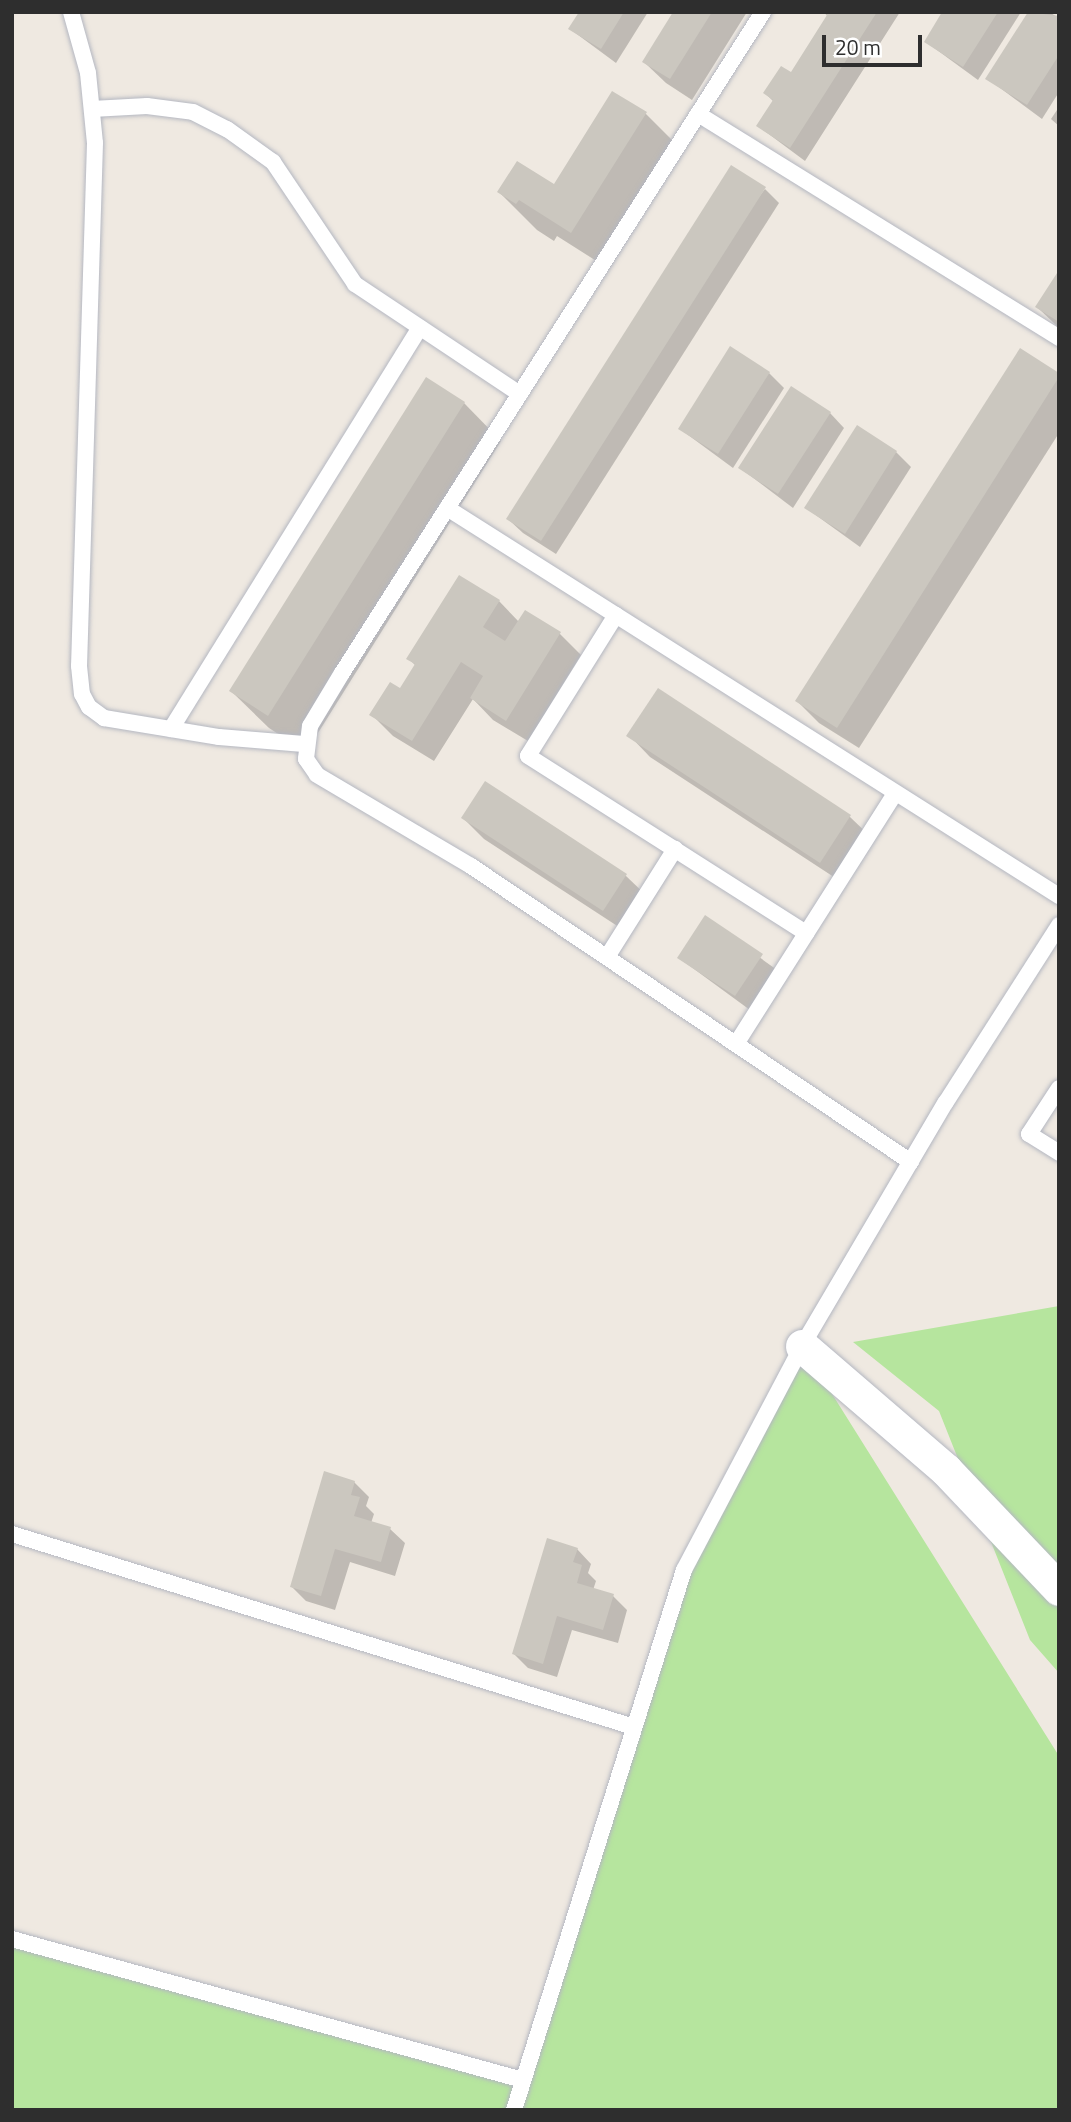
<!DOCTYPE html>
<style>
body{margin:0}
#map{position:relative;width:1071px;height:2122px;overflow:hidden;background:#efe9e1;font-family:"Titillium Web",sans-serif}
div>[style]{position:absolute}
.green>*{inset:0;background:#b6e59e}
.shadow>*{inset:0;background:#0003}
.building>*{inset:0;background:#cbc7bf}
.roads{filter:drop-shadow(0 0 2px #b4b7c1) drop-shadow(0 0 2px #b4b7c1)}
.service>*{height:16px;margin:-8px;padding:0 8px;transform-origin:8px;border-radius:8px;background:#fff}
.minor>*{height:33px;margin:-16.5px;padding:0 16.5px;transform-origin:16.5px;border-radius:16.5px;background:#fff}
span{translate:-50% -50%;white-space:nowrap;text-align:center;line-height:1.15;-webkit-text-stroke:5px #fff;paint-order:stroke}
.frame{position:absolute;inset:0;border:14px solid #2e2e2e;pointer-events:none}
.scale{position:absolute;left:822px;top:35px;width:100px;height:32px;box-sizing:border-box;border:4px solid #2e2e2e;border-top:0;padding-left:9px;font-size:21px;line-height:24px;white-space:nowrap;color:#2e2e2e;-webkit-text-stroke:5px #fff;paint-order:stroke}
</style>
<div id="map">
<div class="green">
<i style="clip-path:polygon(1059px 1306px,1059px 1673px,1030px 1640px,939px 1411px,853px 1342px)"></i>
<i style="clip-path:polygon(802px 1346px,1059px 1756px,1059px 2110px,12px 2110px,12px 1939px,523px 2080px,684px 1570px)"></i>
</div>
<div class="shadow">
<i style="clip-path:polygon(581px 12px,648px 12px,616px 63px,570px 29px)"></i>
<i style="clip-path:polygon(675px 12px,747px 12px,692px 100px,666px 83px,644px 62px)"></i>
<i style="clip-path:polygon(824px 12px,900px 12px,805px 161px,758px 126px,774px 102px,765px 93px,791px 74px,828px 17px)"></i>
<i style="clip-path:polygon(945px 12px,1021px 12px,978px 80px,926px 42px)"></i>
<i style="clip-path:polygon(1030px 12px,1049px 12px,1059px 18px,1059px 92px,1042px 119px,988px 79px)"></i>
<i style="clip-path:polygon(613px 93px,646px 114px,683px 151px,609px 269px,557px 236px,554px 241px,537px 230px,499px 192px,555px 186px)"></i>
<i style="clip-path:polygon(1059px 107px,1059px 126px,1051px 119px)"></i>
<i style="clip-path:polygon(765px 189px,779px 203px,556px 554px,523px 533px,508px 519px)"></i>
<i style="clip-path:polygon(1059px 273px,1059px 328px,1037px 307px)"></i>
<i style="clip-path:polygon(769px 373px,784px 388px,733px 468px,680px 429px)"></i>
<i style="clip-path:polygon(1059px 375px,1059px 433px,859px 748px,819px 723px,797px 701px)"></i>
<i style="clip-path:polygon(464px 403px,501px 441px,306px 752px,269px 728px,231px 691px)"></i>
<i style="clip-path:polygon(830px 413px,844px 428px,793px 508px,740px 468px)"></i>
<i style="clip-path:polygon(896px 452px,911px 467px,860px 547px,806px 508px)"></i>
<i style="clip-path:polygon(499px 601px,519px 622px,525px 612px,560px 634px,581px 655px,528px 741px,493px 720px,473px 699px,434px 761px,393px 736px,372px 715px,401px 690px,416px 666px,409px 659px)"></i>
<i style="clip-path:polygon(658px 691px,850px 817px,872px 838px,843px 883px,650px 757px,629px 735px)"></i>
<i style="clip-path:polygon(485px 784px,626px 876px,648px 897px,625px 931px,484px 839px,463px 818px)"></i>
<i style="clip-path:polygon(705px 918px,777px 970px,750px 1010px,679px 958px)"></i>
<i style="clip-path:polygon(354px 1482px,369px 1497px,366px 1506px,374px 1514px,371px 1523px,390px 1529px,405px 1543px,395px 1576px,350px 1562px,335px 1610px,306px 1601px,292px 1587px)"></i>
<i style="clip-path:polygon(577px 1549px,591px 1564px,588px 1573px,596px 1581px,593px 1590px,613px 1596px,627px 1610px,618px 1643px,572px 1630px,557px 1677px,528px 1668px,514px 1654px)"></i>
</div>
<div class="building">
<i style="clip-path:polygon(579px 12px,624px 12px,601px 49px,568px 29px)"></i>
<i style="clip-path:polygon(673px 12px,712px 12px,670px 79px,642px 62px)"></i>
<i style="clip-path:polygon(823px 12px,877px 12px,790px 148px,756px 126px,773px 100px,763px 93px,781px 66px,791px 72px,827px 15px)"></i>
<i style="clip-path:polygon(942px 12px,998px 12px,963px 67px,924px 42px)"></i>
<i style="clip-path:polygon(1028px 12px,1059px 16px,1059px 55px,1027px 105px,985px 79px)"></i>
<i style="clip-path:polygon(612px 91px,647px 112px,571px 233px,519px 200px,516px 204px,497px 192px,517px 161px,554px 184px)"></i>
<i style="clip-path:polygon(731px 165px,766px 187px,541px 541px,506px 519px)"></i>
<i style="clip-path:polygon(1059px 270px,1059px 322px,1035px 307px)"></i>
<i style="clip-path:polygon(730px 346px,770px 372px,718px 454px,678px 429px)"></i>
<i style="clip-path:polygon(1020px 348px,1059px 373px,1059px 377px,837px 728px,795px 701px)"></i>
<i style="clip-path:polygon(426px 377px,465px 402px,268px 716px,229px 691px)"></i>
<i style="clip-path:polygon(791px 386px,831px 412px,778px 494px,738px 468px)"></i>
<i style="clip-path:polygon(857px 425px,897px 451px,845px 534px,804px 508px)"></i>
<i style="clip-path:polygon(459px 575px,500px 600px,483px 627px,505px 641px,525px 610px,561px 632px,506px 721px,470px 698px,483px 676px,461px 662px,412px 741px,369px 715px,390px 682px,400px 688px,415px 664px,406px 659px)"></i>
<i style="clip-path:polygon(658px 688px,851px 815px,820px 863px,626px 736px)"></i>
<i style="clip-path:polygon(485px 781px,627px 874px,603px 911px,461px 818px)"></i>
<i style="clip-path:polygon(705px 915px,763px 954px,735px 996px,677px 958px)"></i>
<i style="clip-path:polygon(324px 1471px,355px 1481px,351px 1495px,360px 1497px,354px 1516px,391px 1527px,381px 1562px,335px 1549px,321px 1596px,290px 1587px)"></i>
<i style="clip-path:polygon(547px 1538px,578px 1548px,573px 1562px,582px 1565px,577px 1583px,614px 1594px,603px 1630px,557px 1616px,543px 1664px,512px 1654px)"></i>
</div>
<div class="roads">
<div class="service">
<i style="left:71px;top:12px;width:63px;rotate:74.4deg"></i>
<i style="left:88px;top:73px;width:70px;rotate:84.3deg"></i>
<i style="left:95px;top:143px;width:523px;rotate:91.75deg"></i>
<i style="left:79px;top:666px;width:28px;rotate:84deg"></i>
<i style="left:82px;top:694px;width:15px;rotate:62deg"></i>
<i style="left:89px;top:707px;width:19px;rotate:36deg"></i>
<i style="left:104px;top:718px;width:117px;rotate:9.4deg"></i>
<i style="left:219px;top:737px;width:85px;rotate:4.7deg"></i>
<i style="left:763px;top:12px;width:784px;rotate:122.49deg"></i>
<i style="left:342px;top:673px;width:62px;rotate:121.1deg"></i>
<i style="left:310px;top:726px;width:33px;rotate:97deg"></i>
<i style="left:306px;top:759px;width:19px;rotate:55deg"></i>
<i style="left:317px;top:775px;width:179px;rotate:30.6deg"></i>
<i style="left:471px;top:866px;width:530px;rotate:33.93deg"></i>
<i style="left:92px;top:109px;width:55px;rotate:-3.1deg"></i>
<i style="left:147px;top:106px;width:46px;rotate:7.4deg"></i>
<i style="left:193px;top:112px;width:38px;rotate:27deg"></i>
<i style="left:227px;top:129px;width:57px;rotate:35.7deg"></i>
<i style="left:273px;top:162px;width:147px;rotate:56.1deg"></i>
<i style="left:355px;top:284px;width:198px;rotate:33.7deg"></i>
<i style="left:698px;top:114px;width:425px;rotate:31.8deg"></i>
<i style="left:447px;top:508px;width:725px;rotate:32.37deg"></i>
<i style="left:616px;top:615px;width:166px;rotate:122deg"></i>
<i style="left:528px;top:756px;width:330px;rotate:32.5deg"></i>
<i style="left:171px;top:729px;width:472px;rotate:-58.2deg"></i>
<i style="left:607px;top:957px;width:128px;rotate:-57.8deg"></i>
<i style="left:736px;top:1044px;width:297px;rotate:-57.6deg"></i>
<i style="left:1059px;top:1088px;width:55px;rotate:123.1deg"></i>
<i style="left:1029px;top:1134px;width:36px;rotate:32deg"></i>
<i style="left:12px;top:1534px;width:651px;rotate:17.24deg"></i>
<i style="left:12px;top:1939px;width:530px;rotate:15.43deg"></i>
<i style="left:514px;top:2110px;width:566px;rotate:-72.53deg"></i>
<i style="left:684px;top:1570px;width:253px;rotate:-62.2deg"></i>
<i style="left:802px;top:1346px;width:283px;rotate:-59.5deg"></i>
<i style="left:946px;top:1102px;width:210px;rotate:-57.4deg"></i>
</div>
<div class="minor">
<i style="left:802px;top:1346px;width:190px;rotate:40.7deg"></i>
<i style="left:946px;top:1470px;width:164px;rotate:46.5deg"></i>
</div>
</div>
<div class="frame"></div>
<div class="scale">20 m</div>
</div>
